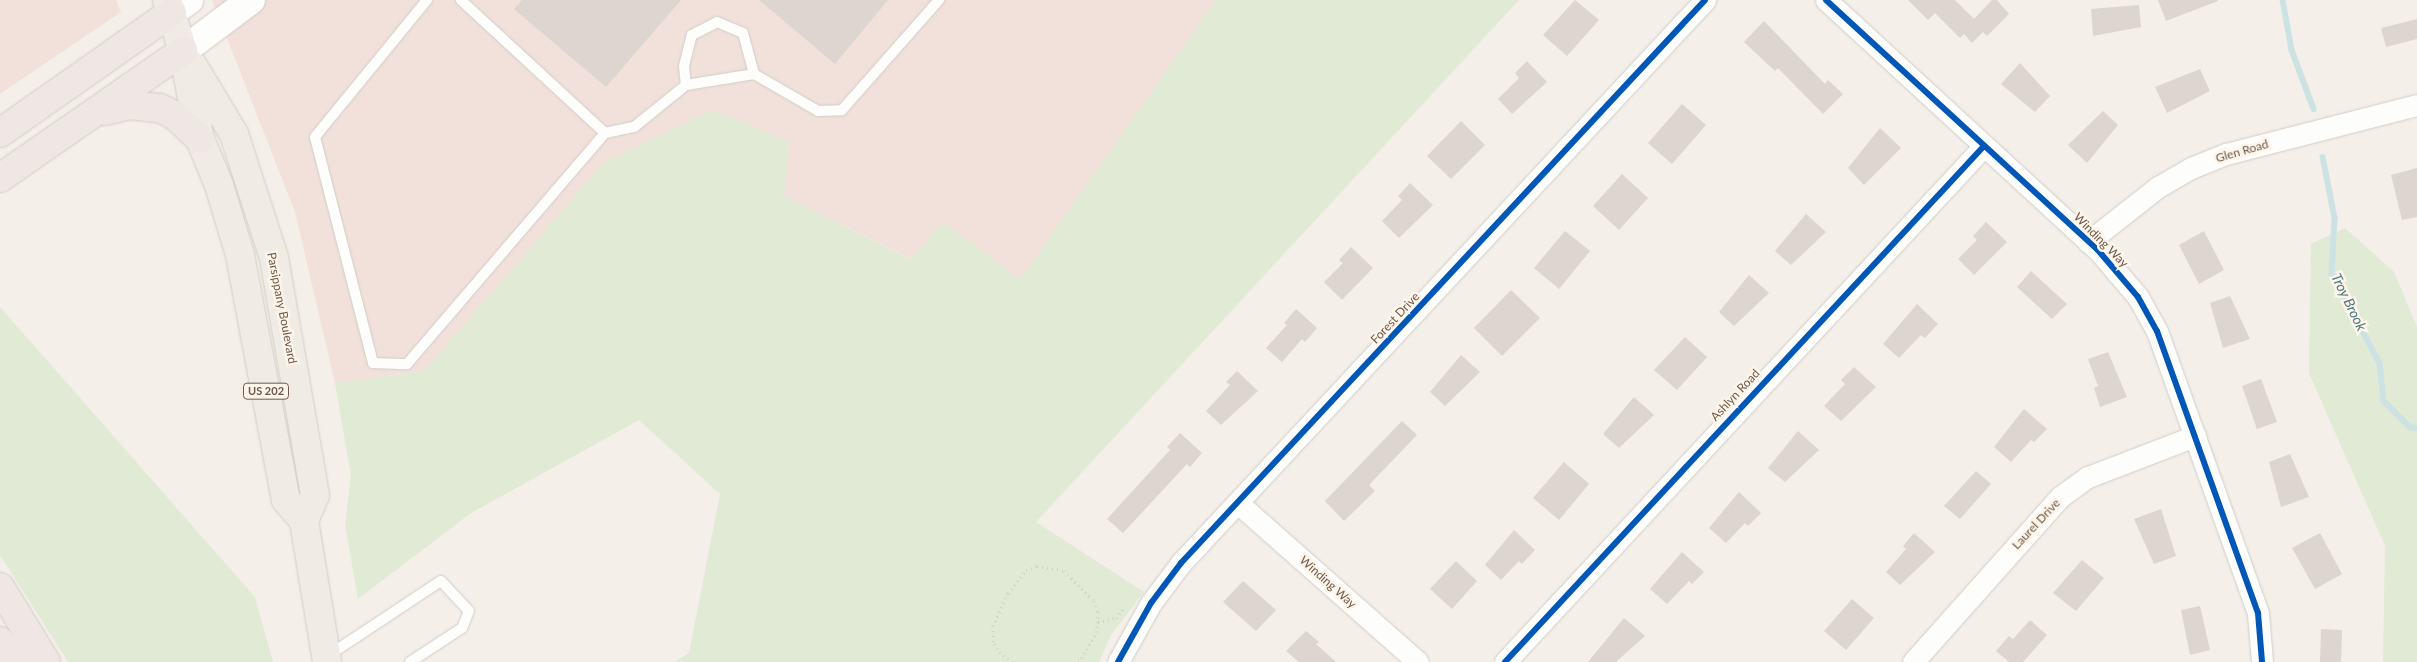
<!DOCTYPE html>
<style>
body{margin:0}
#map{position:relative;width:2417px;height:662px;overflow:hidden;background:#f4efe9;font-family:Lato,sans-serif}
div>[style]{position:absolute}
.commercial>*{inset:0;background:#f1e1da}
.green>*{inset:0;background:#e1ead5}
.stream>*{height:5.5px;margin:-2.75px;padding:0 2.75px;transform-origin:2.75px;border-radius:2.75px;background:#cce2e3}
.building>*{inset:0;background:#ddd5cf}
.path>*{height:3px;margin-top:-1.5px;transform-origin:0;background:repeating-linear-gradient(90deg,#d5cfca 0 1px,transparent 0 5px)}
.roads{filter:drop-shadow(0 0 1px #d3ccc7) drop-shadow(0 0 1px #d3ccc7)}
.lane>*{height:10px;margin:-5px;padding:0 5px;transform-origin:5px;border-radius:5px;background:#fdfdfc}
.street>*{height:21px;margin:-10.5px;padding:0 10.5px;transform-origin:10.5px;border-radius:10.5px;background:#fdfdfc}
.secondary>*{height:28px;margin:-14px;padding:0 14px;transform-origin:14px;border-radius:14px;background:#fdfdfc}
.primary>*{height:28px;margin:-14px;padding:0 14px;transform-origin:14px;border-radius:14px;background:#f0ece5}
.highway>*{height:28px;margin:-14px;padding:0 14px;transform-origin:14px;border-radius:14px;background:#efe7e4}
.cycleway>*{height:6px;margin:-3px;padding:0 3px;transform-origin:3px;border-radius:3px;background:#0057b8}
span{translate:-50% -50%;white-space:nowrap;text-align:center;line-height:1.15;-webkit-text-stroke:5px #fdf5e9;paint-order:stroke}
.shield-label span{padding:1px 4px;background:#fdf5e9;border:1px solid;border-radius:4px;-webkit-text-stroke-width:0}
.shield-label{font-size:11px;color:#6f584c;font-weight:700}
.street-label{font-size:12px;color:#6f584c}
.water-label{font-size:14px;color:#497880;font-style:italic}
</style>
<div id="map">
<div class="commercial">
<i style="clip-path:polygon(0 0,116px 0,121px 12px,0 94px)"></i>
<i style="clip-path:polygon(212px 0,1216px 0,1020px 280px,943px 222px,912px 259px,784px 196px,789px 142px,604px 162px,424px 371px,335px 383px,295px 212px)"></i>
</div>
<div class="green">
<i style="clip-path:polygon(1216px 0,1519px 0,1036px 522px,1144px 592px,1111px 635px,1099px 662px,674px 662px,689px 653px,720px 494px,639px 420px,471px 513px,358px 599px,345px 524px,351px 476px,335px 383px,424px 371px,604px 162px,713px 110px,789px 142px,784px 196px,911px 259px,943px 222px,1020px 279px)"></i>
<i style="clip-path:polygon(2345px 228px,2394px 272px,2417px 327px,2417px 662px,2383px 662px,2385px 546px,2309px 373px,2311px 244px)"></i>
<i style="clip-path:polygon(0 307px,255px 597px,273px 662px,68px 662px,0 555px)"></i>
</div>
<div class="stream">
<i style="left:2283px;top:0;width:51px;rotate:79.8deg"></i>
<i style="left:2292px;top:50px;width:63px;rotate:69.6deg"></i>
<i style="left:2323px;top:157px;width:62px;rotate:78.9deg"></i>
<i style="left:2335px;top:218px;width:56px;rotate:93.1deg"></i>
<i style="left:2332px;top:274px;width:101px;rotate:61.7deg"></i>
<i style="left:2380px;top:363px;width:38px;rotate:84deg"></i>
<i style="left:2384px;top:401px;width:37px;rotate:45deg"></i>
<i style="left:2410px;top:427px;width:7px;rotate:8deg"></i>
</div>
<div class="building">
<i style="clip-path:polygon(522px 0,681px 0,606px 87px,514px 9px)"></i>
<i style="clip-path:polygon(759px 0,888px 0,835px 64px)"></i>
<i style="clip-path:polygon(1575px 0,1599px 20px,1567px 56px,1543px 35px)"></i>
<i style="clip-path:polygon(1908px 0,1955px 0,1974px 19px,1992px 0,1997px 0,2009px 14px,1987px 36px,1983px 32px,1972px 43px,1964px 34px,1960px 38px,1935px 13px,1928px 20px)"></i>
<i style="clip-path:polygon(2158px 0,2218px 0,2218px 1px,2166px 21px)"></i>
<i style="clip-path:polygon(2139px 5px,2141px 27px,2093px 36px,2091px 9px)"></i>
<i style="clip-path:polygon(2417px 19px,2417px 39px,2386px 47px,2381px 28px)"></i>
<i style="clip-path:polygon(1764px 21px,1825px 84px,1828px 80px,1843px 94px,1823px 114px,1778px 68px,1775px 71px,1744px 42px)"></i>
<i style="clip-path:polygon(1527px 61px,1547px 82px,1512px 114px,1498px 99px,1519px 78px,1515px 73px)"></i>
<i style="clip-path:polygon(2020px 63px,2050px 96px,2035px 112px,2001px 84px)"></i>
<i style="clip-path:polygon(2200px 69px,2210px 91px,2167px 113px,2155px 87px)"></i>
<i style="clip-path:polygon(1682px 104px,1706px 125px,1672px 164px,1648px 143px)"></i>
<i style="clip-path:polygon(2103px 111px,2118px 125px,2087px 163px,2068px 145px)"></i>
<i style="clip-path:polygon(1461px 121px,1485px 145px,1451px 179px,1427px 156px)"></i>
<i style="clip-path:polygon(1880px 128px,1901px 148px,1864px 185px,1848px 168px)"></i>
<i style="clip-path:polygon(2417px 168px,2417px 217px,2402px 220px,2391px 175px)"></i>
<i style="clip-path:polygon(1622px 174px,1648px 198px,1619px 230px,1593px 206px)"></i>
<i style="clip-path:polygon(1410px 183px,1433px 205px,1399px 238px,1382px 221px,1402px 200px,1398px 196px)"></i>
<i style="clip-path:polygon(1806px 214px,1826px 232px,1791px 265px,1775px 251px)"></i>
<i style="clip-path:polygon(1986px 222px,2007px 242px,1974px 275px,1958px 259px,1977px 240px,1973px 236px)"></i>
<i style="clip-path:polygon(1565px 231px,1590px 251px,1559px 289px,1534px 268px)"></i>
<i style="clip-path:polygon(2204px 231px,2224px 270px,2199px 284px,2179px 245px)"></i>
<i style="clip-path:polygon(1351px 247px,1373px 268px,1342px 300px,1324px 282px,1343px 263px,1339px 260px)"></i>
<i style="clip-path:polygon(2031px 271px,2067px 304px,2052px 319px,2017px 287px)"></i>
<i style="clip-path:polygon(1749px 275px,1769px 293px,1734px 326px,1719px 312px)"></i>
<i style="clip-path:polygon(1511px 290px,1540px 318px,1502px 356px,1474px 328px)"></i>
<i style="clip-path:polygon(2230px 296px,2250px 339px,2223px 348px,2210px 303px)"></i>
<i style="clip-path:polygon(1917px 304px,1938px 324px,1925px 338px,1921px 335px,1899px 358px,1883px 344px)"></i>
<i style="clip-path:polygon(1296px 309px,1317px 328px,1305px 342px,1302px 339px,1282px 362px,1266px 348px,1287px 325px,1284px 323px)"></i>
<i style="clip-path:polygon(1685px 337px,1707px 357px,1677px 390px,1654px 370px)"></i>
<i style="clip-path:polygon(2108px 352px,2127px 397px,2100px 407px,2094px 388px,2098px 386px,2088px 359px)"></i>
<i style="clip-path:polygon(1461px 355px,1480px 372px,1445px 406px,1430px 392px)"></i>
<i style="clip-path:polygon(1854px 367px,1876px 387px,1841px 421px,1824px 406px,1845px 384px,1841px 380px)"></i>
<i style="clip-path:polygon(1237px 371px,1258px 391px,1221px 425px,1206px 411px,1230px 385px,1226px 382px)"></i>
<i style="clip-path:polygon(2261px 379px,2277px 422px,2257px 429px,2242px 386px)"></i>
<i style="clip-path:polygon(1634px 397px,1654px 415px,1619px 448px,1603px 434px)"></i>
<i style="clip-path:polygon(2024px 409px,2047px 429px,2034px 442px,2031px 440px,2011px 462px,1994px 447px)"></i>
<i style="clip-path:polygon(1402px 421px,1417px 435px,1369px 485px,1375px 491px,1344px 521px,1325px 501px)"></i>
<i style="clip-path:polygon(1798px 431px,1819px 450px,1785px 482px,1768px 468px)"></i>
<i style="clip-path:polygon(1180px 433px,1202px 453px,1190px 467px,1187px 464px,1123px 533px,1107px 519px,1170px 450px,1167px 447px)"></i>
<i style="clip-path:polygon(2290px 454px,2309px 497px,2281px 507px,2269px 462px)"></i>
<i style="clip-path:polygon(1564px 462px,1589px 484px,1559px 520px,1533px 498px)"></i>
<i style="clip-path:polygon(1976px 471px,1991px 484px,1960px 519px,1944px 506px)"></i>
<i style="clip-path:polygon(1739px 492px,1761px 513px,1748px 526px,1745px 523px,1726px 543px,1709px 528px)"></i>
<i style="clip-path:polygon(2161px 509px,2176px 556px,2154px 564px,2134px 519px)"></i>
<i style="clip-path:polygon(1514px 530px,1535px 550px,1522px 564px,1519px 561px,1501px 580px,1485px 565px)"></i>
<i style="clip-path:polygon(1914px 533px,1935px 552px,1900px 585px,1886px 572px,1906px 549px,1903px 546px)"></i>
<i style="clip-path:polygon(2320px 533px,2342px 574px,2315px 589px,2292px 548px)"></i>
<i style="clip-path:polygon(1682px 552px,1704px 572px,1692px 584px,1689px 581px,1667px 604px,1650px 589px)"></i>
<i style="clip-path:polygon(2082px 560px,2104px 578px,2076px 611px,2053px 593px)"></i>
<i style="clip-path:polygon(1456px 561px,1477px 581px,1452px 609px,1430px 589px)"></i>
<i style="clip-path:polygon(1243px 581px,1276px 610px,1256px 631px,1223px 602px)"></i>
<i style="clip-path:polygon(1852px 599px,1874px 618px,1846px 650px,1824px 631px)"></i>
<i style="clip-path:polygon(2200px 606px,2210px 650px,2190px 655px,2181px 610px)"></i>
<i style="clip-path:polygon(1624px 618px,1645px 636px,1616px 662px,1588px 662px)"></i>
<i style="clip-path:polygon(2030px 620px,2047px 635px,2023px 662px,2009px 662px,1996px 651px,2009px 636px,2013px 639px)"></i>
<i style="clip-path:polygon(2321px 629px,2342px 630px,2341px 662px,2320px 662px)"></i>
<i style="clip-path:polygon(1306px 631px,1319px 642px,1316px 644px,1336px 662px,1299px 662px,1286px 651px)"></i>
</div>
<div class="path">
<i style="left:1098px;top:622px;width:18px;rotate:-13deg"></i>
<i style="left:1116px;top:618px;width:15px;rotate:-53deg"></i>
<i style="left:1012px;top:662px;width:15px;rotate:-143deg"></i>
<i style="left:1000px;top:653px;width:13px;rotate:-122deg"></i>
<i style="left:993px;top:642px;width:16px;rotate:-90deg"></i>
<i style="left:993px;top:626px;width:36px;rotate:-66deg"></i>
<i style="left:1008px;top:593px;width:29px;rotate:-52deg"></i>
<i style="left:1026px;top:570px;width:12px;rotate:-20deg"></i>
<i style="left:1037px;top:566px;width:27px;rotate:10deg"></i>
<i style="left:1064px;top:571px;width:42px;rotate:45deg"></i>
<i style="left:1094px;top:601px;width:12px;rotate:70deg"></i>
<i style="left:1098px;top:612px;width:19px;rotate:93deg"></i>
<i style="left:1097px;top:631px;width:36px;rotate:120deg"></i>
</div>
<div class="roads">
<div class="lane">
<i style="left:427px;top:0;width:177px;rotate:129.3deg"></i>
<i style="left:315px;top:137px;width:233px;rotate:75.6deg"></i>
<i style="left:373px;top:363px;width:34px;rotate:2deg"></i>
<i style="left:407px;top:364px;width:304px;rotate:-49.4deg"></i>
<i style="left:605px;top:133px;width:196px;rotate:-137.3deg"></i>
<i style="left:686px;top:85px;width:19px;rotate:-96deg"></i>
<i style="left:684px;top:66px;width:32px;rotate:-76deg"></i>
<i style="left:692px;top:35px;width:28px;rotate:-27deg"></i>
<i style="left:717px;top:22px;width:28px;rotate:23deg"></i>
<i style="left:743px;top:33px;width:42px;rotate:75deg"></i>
<i style="left:605px;top:133px;width:30px;rotate:-12deg"></i>
<i style="left:634px;top:127px;width:67px;rotate:-38.9deg"></i>
<i style="left:686px;top:85px;width:69px;rotate:-9.2deg"></i>
<i style="left:754px;top:74px;width:74px;rotate:30deg"></i>
<i style="left:818px;top:111px;width:24px;rotate:-2deg"></i>
<i style="left:842px;top:110px;width:147px;rotate:-48.6deg"></i>
<i style="left:329px;top:655px;width:134px;rotate:-33.5deg"></i>
<i style="left:441px;top:581px;width:41px;rotate:47deg"></i>
<i style="left:469px;top:611px;width:18px;rotate:112deg"></i>
<i style="left:462px;top:628px;width:62px;rotate:146.8deg"></i>
</div>
<div class="street">
<i style="left:1826px;top:0;width:368px;rotate:42.6deg"></i>
<i style="left:2097px;top:249px;width:63px;rotate:49.5deg"></i>
<i style="left:2138px;top:297px;width:39px;rotate:61deg"></i>
<i style="left:2157px;top:331px;width:300px;rotate:70.3deg"></i>
<i style="left:2258px;top:613px;width:49px;rotate:85.3deg"></i>
<i style="left:2088px;top:242px;width:89px;rotate:-38.2deg"></i>
<i style="left:2158px;top:187px;width:38px;rotate:-30deg"></i>
<i style="left:2191px;top:168px;width:38px;rotate:-22deg"></i>
<i style="left:2226px;top:154px;width:197px;rotate:-14.4deg"></i>
<i style="left:1238px;top:503px;width:240px;rotate:41.5deg"></i>
<i style="left:1118px;top:662px;width:68px;rotate:-60.8deg"></i>
<i style="left:1151px;top:603px;width:50px;rotate:-53.1deg"></i>
<i style="left:1181px;top:563px;width:769px;rotate:-47.05deg"></i>
<i style="left:1505px;top:662px;width:704px;rotate:-47.13deg"></i>
<i style="left:1913px;top:662px;width:221px;rotate:-48.3deg"></i>
<i style="left:2060px;top:497px;width:34px;rotate:-36deg"></i>
<i style="left:2088px;top:477px;width:115px;rotate:-21deg"></i>
</div>
<div class="secondary">
<i style="left:172px;top:12px;width:21px;rotate:-35deg"></i>
<i style="left:183px;top:51px;width:85px;rotate:-36.9deg"></i>
</div>
<div class="primary">
<i style="left:167px;top:0;width:53px;rotate:72.6deg"></i>
<i style="left:183px;top:51px;width:90px;rotate:79.1deg"></i>
<i style="left:200px;top:139px;width:50px;rotate:67.6deg"></i>
<i style="left:219px;top:185px;width:73px;rotate:73.3deg"></i>
<i style="left:240px;top:255px;width:249px;rotate:79.4deg"></i>
<i style="left:286px;top:500px;width:28px;rotate:49deg"></i>
<i style="left:304px;top:521px;width:143px;rotate:80.7deg"></i>
<i style="left:193px;top:66px;width:79px;rotate:58.9deg"></i>
<i style="left:234px;top:134px;width:130px;rotate:72.1deg"></i>
<i style="left:274px;top:258px;width:241px;rotate:80.2deg"></i>
<i style="left:315px;top:495px;width:28px;rotate:113deg"></i>
</div>
<div class="highway">
<i style="left:104px;top:111px;width:26px;rotate:-13deg"></i>
<i style="left:129px;top:105px;width:31px;rotate:6deg"></i>
<i style="left:160px;top:108px;width:16px;rotate:27deg"></i>
<i style="left:174px;top:115px;width:35px;rotate:43deg"></i>
<i style="left:0;top:133px;width:210px;rotate:-35.1deg"></i>
<i style="left:0;top:178px;width:223px;rotate:-34.8deg"></i>
<i style="left:0;top:587px;width:88px;rotate:58.5deg"></i>
<i style="left:0;top:641px;width:26px;rotate:53deg"></i>
</div>
</div>
<div class="cycleway">
<i style="left:1826px;top:0;width:368px;rotate:42.6deg"></i>
<i style="left:2097px;top:249px;width:63px;rotate:49.5deg"></i>
<i style="left:2138px;top:297px;width:39px;rotate:61deg"></i>
<i style="left:2157px;top:331px;width:300px;rotate:70.3deg"></i>
<i style="left:2258px;top:613px;width:49px;rotate:85.3deg"></i>
<i style="left:1118px;top:662px;width:68px;rotate:-60.8deg"></i>
<i style="left:1151px;top:603px;width:50px;rotate:-53.1deg"></i>
<i style="left:1181px;top:563px;width:769px;rotate:-47.05deg"></i>
<i style="left:1505px;top:662px;width:704px;rotate:-47.13deg"></i>
</div>
<div class="shield-label">
<span style="left:266px;top:391px">US 202</span>
</div>
<div class="street-label">
<span style="left:2242px;top:151px;rotate:-16deg">Glen Road</span>
<span style="left:2101px;top:240px;rotate:45deg">Winding Way</span>
<span style="left:282px;top:308px;rotate:79deg">Parsippany Boulevard</span>
<span style="left:1395px;top:318px;rotate:-47deg">Forest Drive</span>
<span style="left:1735px;top:395px;rotate:-47deg">Ashlyn Road</span>
<span style="left:2036px;top:524px;rotate:-47deg">Laurel Drive</span>
<span style="left:1328px;top:582px;rotate:42deg">Winding Way</span>
</div>
<div class="water-label">
<span style="left:2349px;top:302px;rotate:64deg">Troy Brook</span>
</div>
</div>
